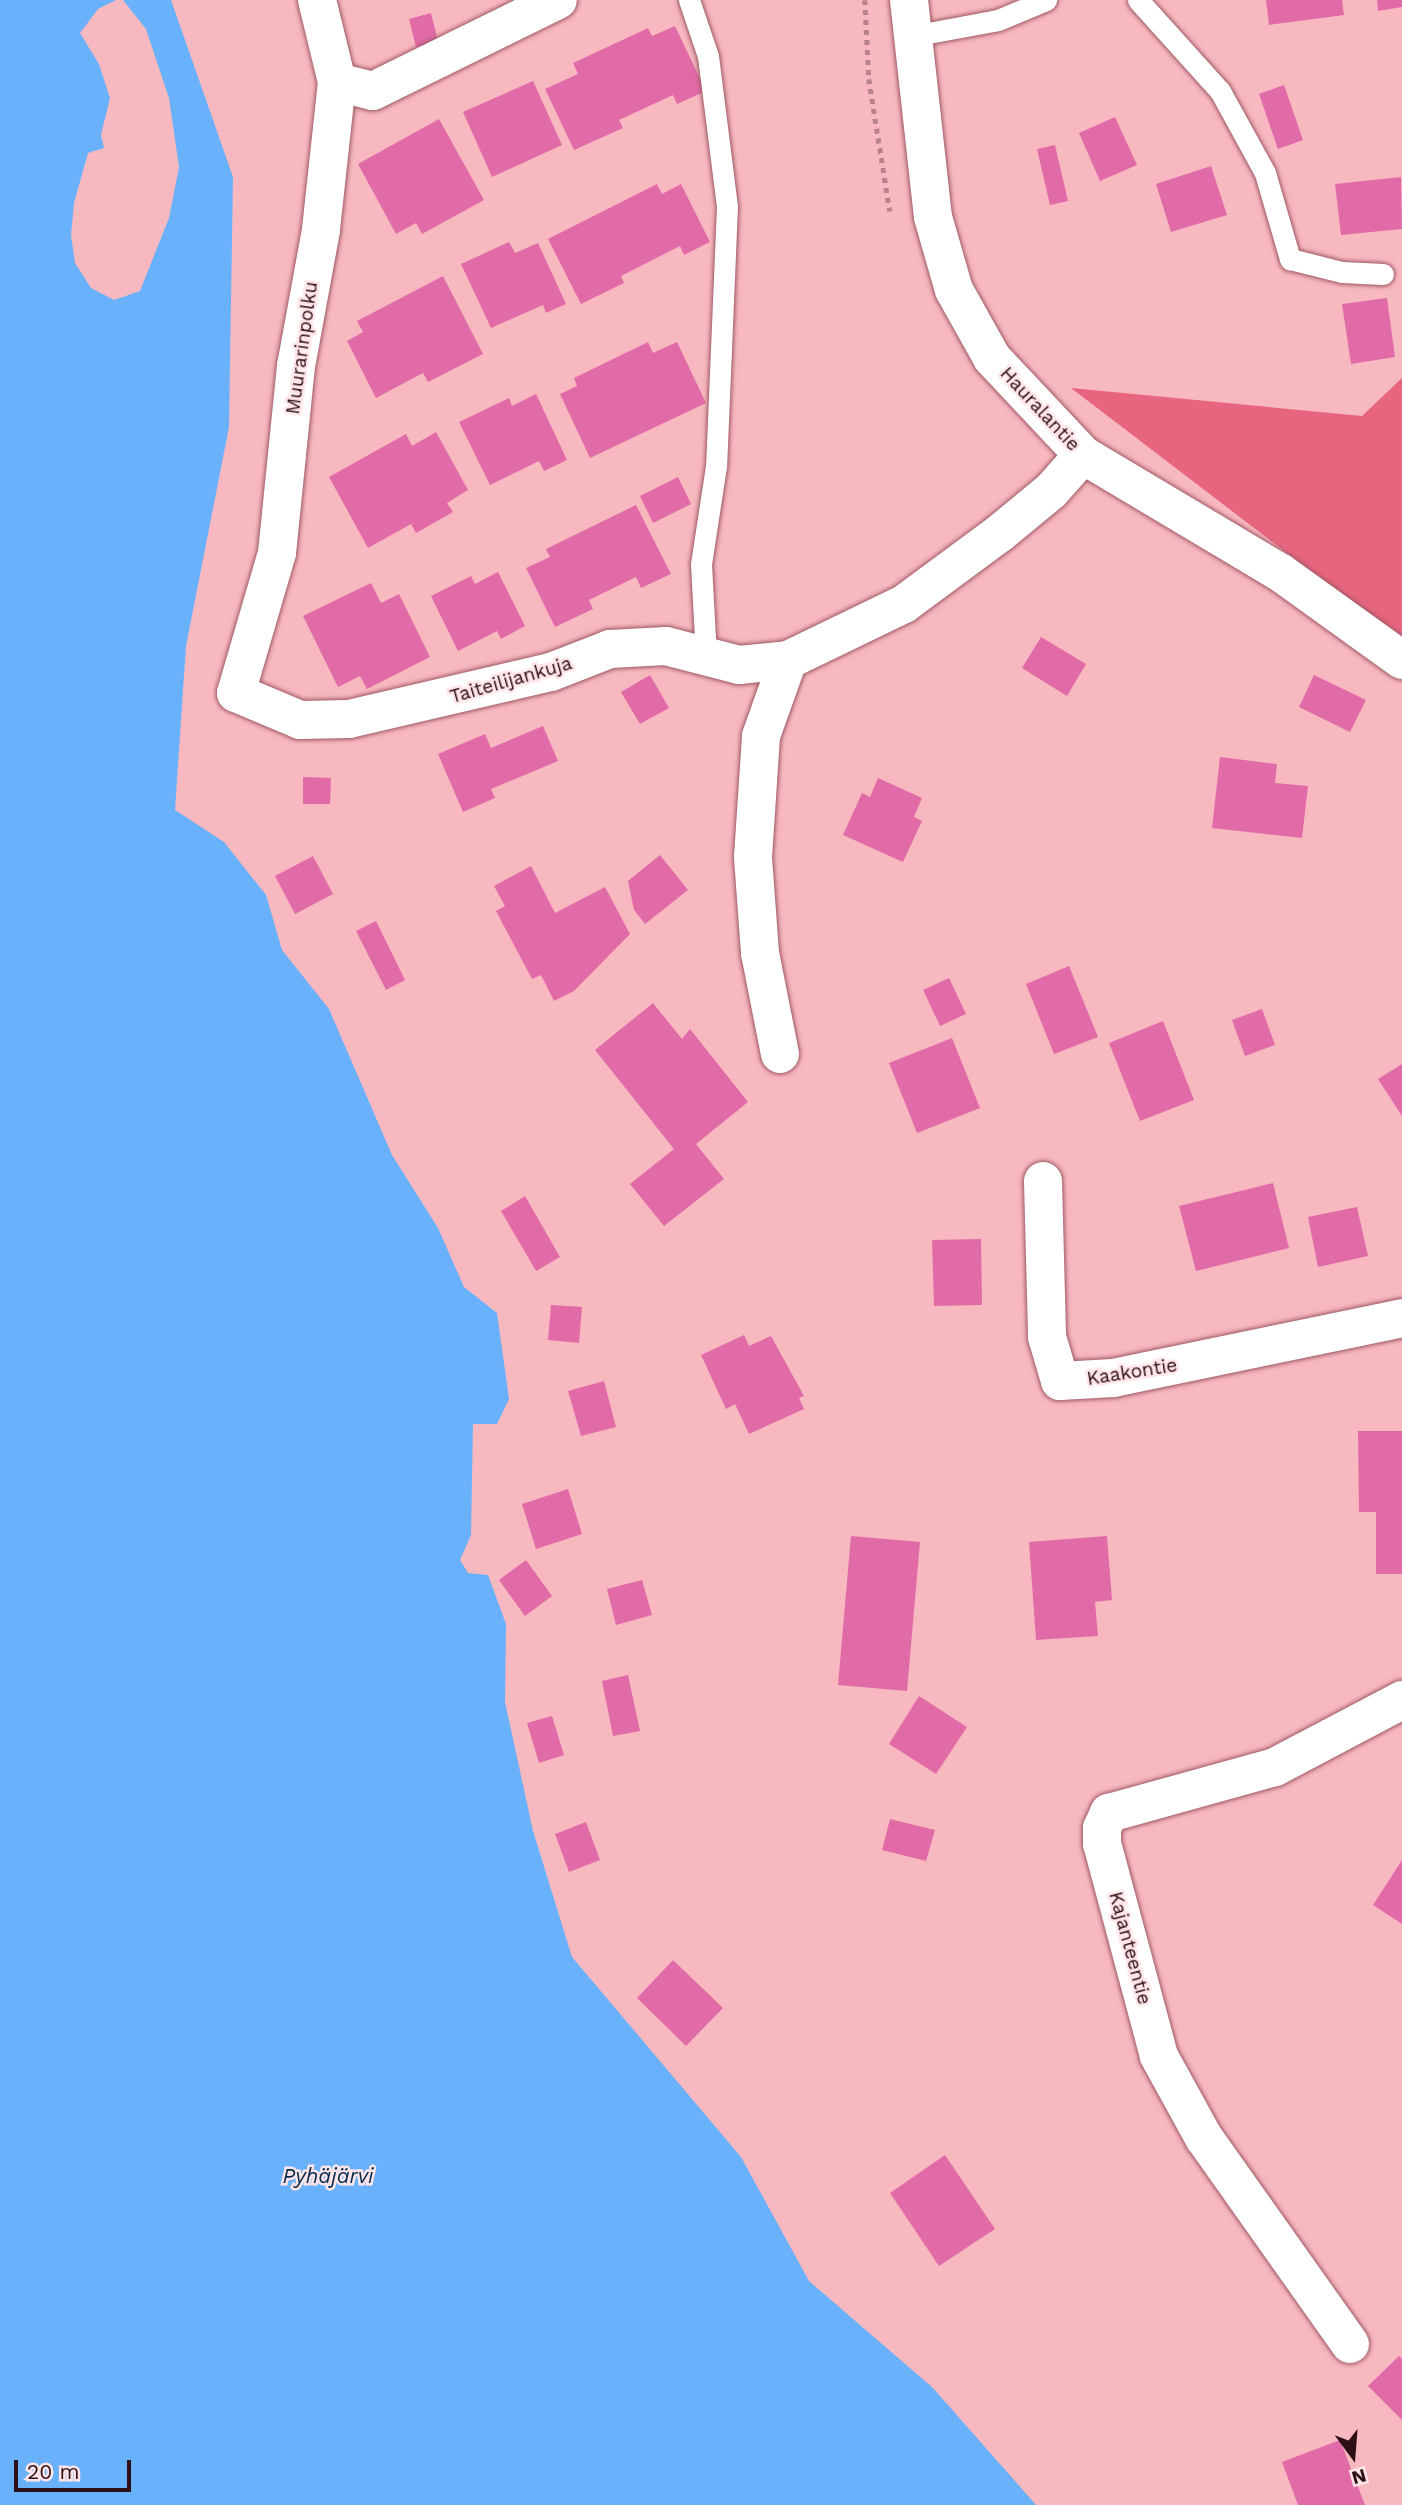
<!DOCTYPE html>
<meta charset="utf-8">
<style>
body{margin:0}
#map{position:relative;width:1402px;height:2505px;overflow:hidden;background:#f8b8c0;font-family:"Work Sans",sans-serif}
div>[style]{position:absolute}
.forest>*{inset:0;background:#e7657f}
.water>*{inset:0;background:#69b1fb}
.building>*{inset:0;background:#e16ba7}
.path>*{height:4.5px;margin-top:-2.25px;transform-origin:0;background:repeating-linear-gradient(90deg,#b7838a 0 5px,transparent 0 10px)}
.roads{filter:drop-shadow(0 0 2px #9f5964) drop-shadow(0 0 2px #9f5964)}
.service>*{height:21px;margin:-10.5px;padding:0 10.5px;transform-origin:10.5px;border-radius:10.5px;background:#fff}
.minor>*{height:38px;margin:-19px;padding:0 19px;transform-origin:19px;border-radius:19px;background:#fff}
span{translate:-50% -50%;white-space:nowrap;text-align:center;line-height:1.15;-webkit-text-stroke:5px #ffe5e8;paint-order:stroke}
.street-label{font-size:19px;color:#2c1015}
.water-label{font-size:21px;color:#042b4e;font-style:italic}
.north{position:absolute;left:1318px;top:2421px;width:70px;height:70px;-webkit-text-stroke:5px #ffe5e8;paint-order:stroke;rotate:164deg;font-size:19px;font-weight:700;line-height:28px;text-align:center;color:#2c1015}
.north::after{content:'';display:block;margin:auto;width:24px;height:32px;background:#2c1015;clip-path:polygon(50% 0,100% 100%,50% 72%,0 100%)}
.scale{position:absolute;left:14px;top:2460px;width:117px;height:32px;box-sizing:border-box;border:4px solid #2c1015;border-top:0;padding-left:9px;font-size:21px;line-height:24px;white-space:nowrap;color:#2c1015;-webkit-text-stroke:5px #ffe5e8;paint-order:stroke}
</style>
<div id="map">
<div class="forest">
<i style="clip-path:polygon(1402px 378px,1402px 641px,1071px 388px,1362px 416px)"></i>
</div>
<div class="water">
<i style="clip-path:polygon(0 0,116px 0,98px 9px,80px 33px,99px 64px,110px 98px,101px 135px,104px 148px,88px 153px,74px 203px,71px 235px,75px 263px,91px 288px,114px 300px,140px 291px,169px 218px,179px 167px,169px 98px,146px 29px,123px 0,171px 0,233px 177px,229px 427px,186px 646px,175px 810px,224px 842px,266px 895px,282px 950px,329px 1009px,392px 1155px,438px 1228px,464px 1287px,497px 1313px,509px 1399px,497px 1424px,473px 1424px,471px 1535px,460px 1560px,468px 1573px,488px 1575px,506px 1624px,505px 1702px,533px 1831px,572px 1957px,741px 2157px,809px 2281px,933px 2388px,1036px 2505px,0 2505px)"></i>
</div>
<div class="building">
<i style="clip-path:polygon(1266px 0,1342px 0,1344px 15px,1269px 25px)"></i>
<i style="clip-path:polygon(1377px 0,1402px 0,1402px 7px,1378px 11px)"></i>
<i style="clip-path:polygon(431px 13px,438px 41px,416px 47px,409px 19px)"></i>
<i style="clip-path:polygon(675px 26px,706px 91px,677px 104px,673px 95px,619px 120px,623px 128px,574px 150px,545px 89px,578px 74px,573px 63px,648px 28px,652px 36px)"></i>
<i style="clip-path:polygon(533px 81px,562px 145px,492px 177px,463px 112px)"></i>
<i style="clip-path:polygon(1284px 85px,1303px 140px,1278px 149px,1259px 94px)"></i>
<i style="clip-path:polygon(1115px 117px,1137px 165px,1100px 181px,1079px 133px)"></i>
<i style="clip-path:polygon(439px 119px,484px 200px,422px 234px,416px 223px,396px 234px,358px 164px)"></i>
<i style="clip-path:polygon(1055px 145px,1068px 201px,1050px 205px,1037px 149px)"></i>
<i style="clip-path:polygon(1211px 166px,1227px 215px,1171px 232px,1156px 184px)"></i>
<i style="clip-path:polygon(1401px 177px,1402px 229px,1341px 235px,1335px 184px)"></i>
<i style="clip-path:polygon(657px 184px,662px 194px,681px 184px,710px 242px,684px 255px,680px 246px,621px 276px,624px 283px,581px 304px,548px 239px)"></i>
<i style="clip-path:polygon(509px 242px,515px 253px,538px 243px,566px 304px,546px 313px,543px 305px,491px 328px,461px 264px)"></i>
<i style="clip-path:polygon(443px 276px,483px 354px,428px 382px,423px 373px,376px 398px,347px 341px,363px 332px,357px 321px)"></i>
<i style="clip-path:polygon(1387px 298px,1395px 357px,1351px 364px,1342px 304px)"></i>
<i style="clip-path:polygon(648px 342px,653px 353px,677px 342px,706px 403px,590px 458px,560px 394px,577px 386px,574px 378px)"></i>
<i style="clip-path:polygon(536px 394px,567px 460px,544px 471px,539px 461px,490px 485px,459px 422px,509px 398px,512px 406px)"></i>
<i style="clip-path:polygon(436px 432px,468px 490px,447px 503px,453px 512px,416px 533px,411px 524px,368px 548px,329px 477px,406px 434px,412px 446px)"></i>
<i style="clip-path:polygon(678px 477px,691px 504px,653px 523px,640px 496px)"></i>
<i style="clip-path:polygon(636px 505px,671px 574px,641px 588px,636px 577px,589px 600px,593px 609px,555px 627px,526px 568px,550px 557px,546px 549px)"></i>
<i style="clip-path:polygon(498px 572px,525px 626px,501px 639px,497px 631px,458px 651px,431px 596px,471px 576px,475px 584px)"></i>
<i style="clip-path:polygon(371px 583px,381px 603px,399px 594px,430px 657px,367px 689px,360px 676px,338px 687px,303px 616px)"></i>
<i style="clip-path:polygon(1041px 637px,1086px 664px,1067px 696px,1022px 668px)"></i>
<i style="clip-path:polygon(650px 675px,669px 708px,640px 724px,621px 692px)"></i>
<i style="clip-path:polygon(1314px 675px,1366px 700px,1350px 732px,1299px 707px)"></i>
<i style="clip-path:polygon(543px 726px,558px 761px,491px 789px,495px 798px,463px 812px,438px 754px,485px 734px,491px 748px)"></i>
<i style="clip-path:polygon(1220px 757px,1277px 764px,1275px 783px,1308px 786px,1302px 838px,1212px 828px)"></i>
<i style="clip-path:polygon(303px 777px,331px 778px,330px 804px,303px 804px)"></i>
<i style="clip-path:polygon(878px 778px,922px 798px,914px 817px,922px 821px,903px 862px,843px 835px,862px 793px,870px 797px)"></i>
<i style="clip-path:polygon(660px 855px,688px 890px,645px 924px,634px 910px,628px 881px)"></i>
<i style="clip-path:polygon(313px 856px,333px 894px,295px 914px,275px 876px)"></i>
<i style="clip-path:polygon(531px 866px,555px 913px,605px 887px,630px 934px,574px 991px,554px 1001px,541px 975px,532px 979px,496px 911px,505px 906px,494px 886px)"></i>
<i style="clip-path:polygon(376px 921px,405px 980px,386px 990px,356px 931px)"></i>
<i style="clip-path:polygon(1069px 966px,1098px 1037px,1054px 1054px,1026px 984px)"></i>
<i style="clip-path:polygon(949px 978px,966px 1014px,940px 1026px,923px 990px)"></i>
<i style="clip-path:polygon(653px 1003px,682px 1039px,690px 1029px,748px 1102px,696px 1144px,724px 1179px,664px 1226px,630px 1184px,674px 1149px,595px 1050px)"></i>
<i style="clip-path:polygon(1262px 1009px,1275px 1045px,1245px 1056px,1232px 1020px)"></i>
<i style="clip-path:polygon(1163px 1021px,1194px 1100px,1140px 1121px,1109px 1043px)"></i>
<i style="clip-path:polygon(952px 1038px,980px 1108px,917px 1133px,889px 1063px)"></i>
<i style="clip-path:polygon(1402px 1064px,1402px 1116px,1378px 1079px)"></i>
<i style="clip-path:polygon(1273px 1183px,1289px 1248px,1196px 1271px,1179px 1206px)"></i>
<i style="clip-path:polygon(525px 1196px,560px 1257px,536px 1271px,501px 1211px)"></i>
<i style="clip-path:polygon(1357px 1207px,1368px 1256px,1318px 1267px,1308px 1217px)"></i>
<i style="clip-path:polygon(981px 1239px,982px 1305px,934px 1306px,932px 1240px)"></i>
<i style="clip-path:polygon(551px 1305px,582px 1307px,579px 1343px,548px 1340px)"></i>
<i style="clip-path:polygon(744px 1335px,749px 1346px,771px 1336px,804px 1396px,799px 1398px,804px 1409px,749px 1434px,735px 1404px,726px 1409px,701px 1355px)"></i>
<i style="clip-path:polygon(604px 1381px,616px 1427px,581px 1436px,568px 1391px)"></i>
<i style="clip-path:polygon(1358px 1431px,1402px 1431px,1402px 1574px,1376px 1574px,1376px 1512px,1359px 1512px)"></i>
<i style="clip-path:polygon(568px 1489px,582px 1534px,536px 1549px,522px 1504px)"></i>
<i style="clip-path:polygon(851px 1536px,920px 1542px,907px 1691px,838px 1685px)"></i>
<i style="clip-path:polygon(1107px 1536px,1112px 1600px,1095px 1602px,1098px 1636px,1036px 1640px,1029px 1542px)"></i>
<i style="clip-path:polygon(526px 1560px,552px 1596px,525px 1616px,499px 1580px)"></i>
<i style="clip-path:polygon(642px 1580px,652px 1615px,616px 1625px,607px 1589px)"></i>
<i style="clip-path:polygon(628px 1675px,640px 1731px,613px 1736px,602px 1681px)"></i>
<i style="clip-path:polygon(919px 1696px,967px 1727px,936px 1774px,889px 1744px)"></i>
<i style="clip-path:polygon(552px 1716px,564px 1755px,539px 1763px,527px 1723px)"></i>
<i style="clip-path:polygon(890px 1819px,935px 1830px,926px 1861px,882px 1850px)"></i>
<i style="clip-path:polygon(586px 1822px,600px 1860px,569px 1872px,555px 1834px)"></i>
<i style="clip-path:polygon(1402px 1860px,1402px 1924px,1373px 1905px)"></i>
<i style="clip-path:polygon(673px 1960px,723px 2008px,686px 2046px,637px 1998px)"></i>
<i style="clip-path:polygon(945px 2155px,995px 2229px,939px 2266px,890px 2193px)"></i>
<i style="clip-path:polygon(1399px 2356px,1402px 2359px,1402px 2420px,1368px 2386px)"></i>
<i style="clip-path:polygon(1340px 2440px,1365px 2505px,1298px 2505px,1282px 2462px)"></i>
</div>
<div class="path">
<i style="left:865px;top:0;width:79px;rotate:87.1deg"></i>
<i style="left:869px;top:79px;width:134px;rotate:81deg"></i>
</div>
<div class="roads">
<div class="service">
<i style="left:689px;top:0;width:59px;rotate:71.3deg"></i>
<i style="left:708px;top:56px;width:151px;rotate:82.8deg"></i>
<i style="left:727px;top:206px;width:260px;rotate:92.4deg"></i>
<i style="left:716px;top:466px;width:99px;rotate:98.7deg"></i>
<i style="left:701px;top:564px;width:92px;rotate:86.9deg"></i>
<i style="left:1138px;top:0;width:122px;rotate:48deg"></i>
<i style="left:1220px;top:91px;width:94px;rotate:61.2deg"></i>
<i style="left:1265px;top:173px;width:90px;rotate:73.8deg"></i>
<i style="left:1290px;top:259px;width:54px;rotate:14deg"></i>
<i style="left:1342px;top:272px;width:41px;rotate:2.8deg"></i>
<i style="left:912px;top:36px;width:87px;rotate:-10.5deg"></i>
<i style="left:998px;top:20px;width:52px;rotate:-22.6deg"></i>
</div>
<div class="minor">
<i style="left:317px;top:0;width:84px;rotate:76.3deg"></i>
<i style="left:337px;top:82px;width:149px;rotate:96.2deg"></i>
<i style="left:321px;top:230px;width:138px;rotate:100.4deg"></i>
<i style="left:296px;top:366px;width:188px;rotate:95.8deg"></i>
<i style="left:277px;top:553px;width:146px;rotate:106.3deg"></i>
<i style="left:236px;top:693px;width:69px;rotate:22.9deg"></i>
<i style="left:300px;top:720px;width:49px;rotate:-1.2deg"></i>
<i style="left:349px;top:719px;width:207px;rotate:-13.1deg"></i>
<i style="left:551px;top:672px;width:63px;rotate:-21.3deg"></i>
<i style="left:610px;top:649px;width:56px;rotate:-3.1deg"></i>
<i style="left:666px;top:646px;width:75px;rotate:14.6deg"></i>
<i style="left:739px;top:665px;width:49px;rotate:-5.8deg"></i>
<i style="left:788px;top:660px;width:129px;rotate:-25.8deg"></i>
<i style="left:904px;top:604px;width:119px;rotate:-36.5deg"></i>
<i style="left:1000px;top:533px;width:66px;rotate:-39.5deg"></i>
<i style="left:1051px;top:491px;width:48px;rotate:-48.4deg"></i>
<i style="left:909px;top:0;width:218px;rotate:83.7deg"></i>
<i style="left:933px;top:217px;width:76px;rotate:74deg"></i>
<i style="left:954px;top:290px;width:78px;rotate:60.8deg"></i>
<i style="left:992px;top:358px;width:133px;rotate:46.8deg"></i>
<i style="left:1083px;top:455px;width:230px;rotate:30.8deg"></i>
<i style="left:1281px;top:573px;width:149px;rotate:35.7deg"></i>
<i style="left:337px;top:82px;width:37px;rotate:14deg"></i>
<i style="left:373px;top:91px;width:206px;rotate:-26.2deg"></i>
<i style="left:780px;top:1054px;width:103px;rotate:-101.2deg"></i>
<i style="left:760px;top:953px;width:96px;rotate:-94.2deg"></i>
<i style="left:753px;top:857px;width:121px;rotate:-86.2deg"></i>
<i style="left:761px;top:736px;width:81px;rotate:-70.4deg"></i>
<i style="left:1043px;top:1181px;width:156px;rotate:88.5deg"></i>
<i style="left:1047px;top:1337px;width:46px;rotate:73.5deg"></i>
<i style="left:1060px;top:1381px;width:53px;rotate:-3.2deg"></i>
<i style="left:1113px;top:1378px;width:295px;rotate:-11.7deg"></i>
<i style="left:1350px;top:2344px;width:252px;rotate:-125.3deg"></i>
<i style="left:1204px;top:2138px;width:94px;rotate:-118.8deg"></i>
<i style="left:1159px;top:2056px;width:220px;rotate:-105deg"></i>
<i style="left:1102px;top:1844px;width:16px;rotate:-90deg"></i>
<i style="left:1102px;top:1828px;width:17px;rotate:-65deg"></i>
<i style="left:1109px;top:1813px;width:172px;rotate:-15.5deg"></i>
<i style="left:1275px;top:1767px;width:144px;rotate:-27.8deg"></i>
</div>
</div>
<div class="street-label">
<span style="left:302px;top:348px;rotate:-82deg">Muurarinpolku</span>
<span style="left:1040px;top:409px;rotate:47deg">Hauralantie</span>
<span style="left:511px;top:680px;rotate:-16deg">Taiteilijankuja</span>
<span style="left:1132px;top:1372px;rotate:-9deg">Kaakontie</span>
<span style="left:1130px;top:1948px;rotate:75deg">Kajanteentie</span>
</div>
<div class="water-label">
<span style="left:328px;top:2176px">Pyhäjärvi</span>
</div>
<div class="north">N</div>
<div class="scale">20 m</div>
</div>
